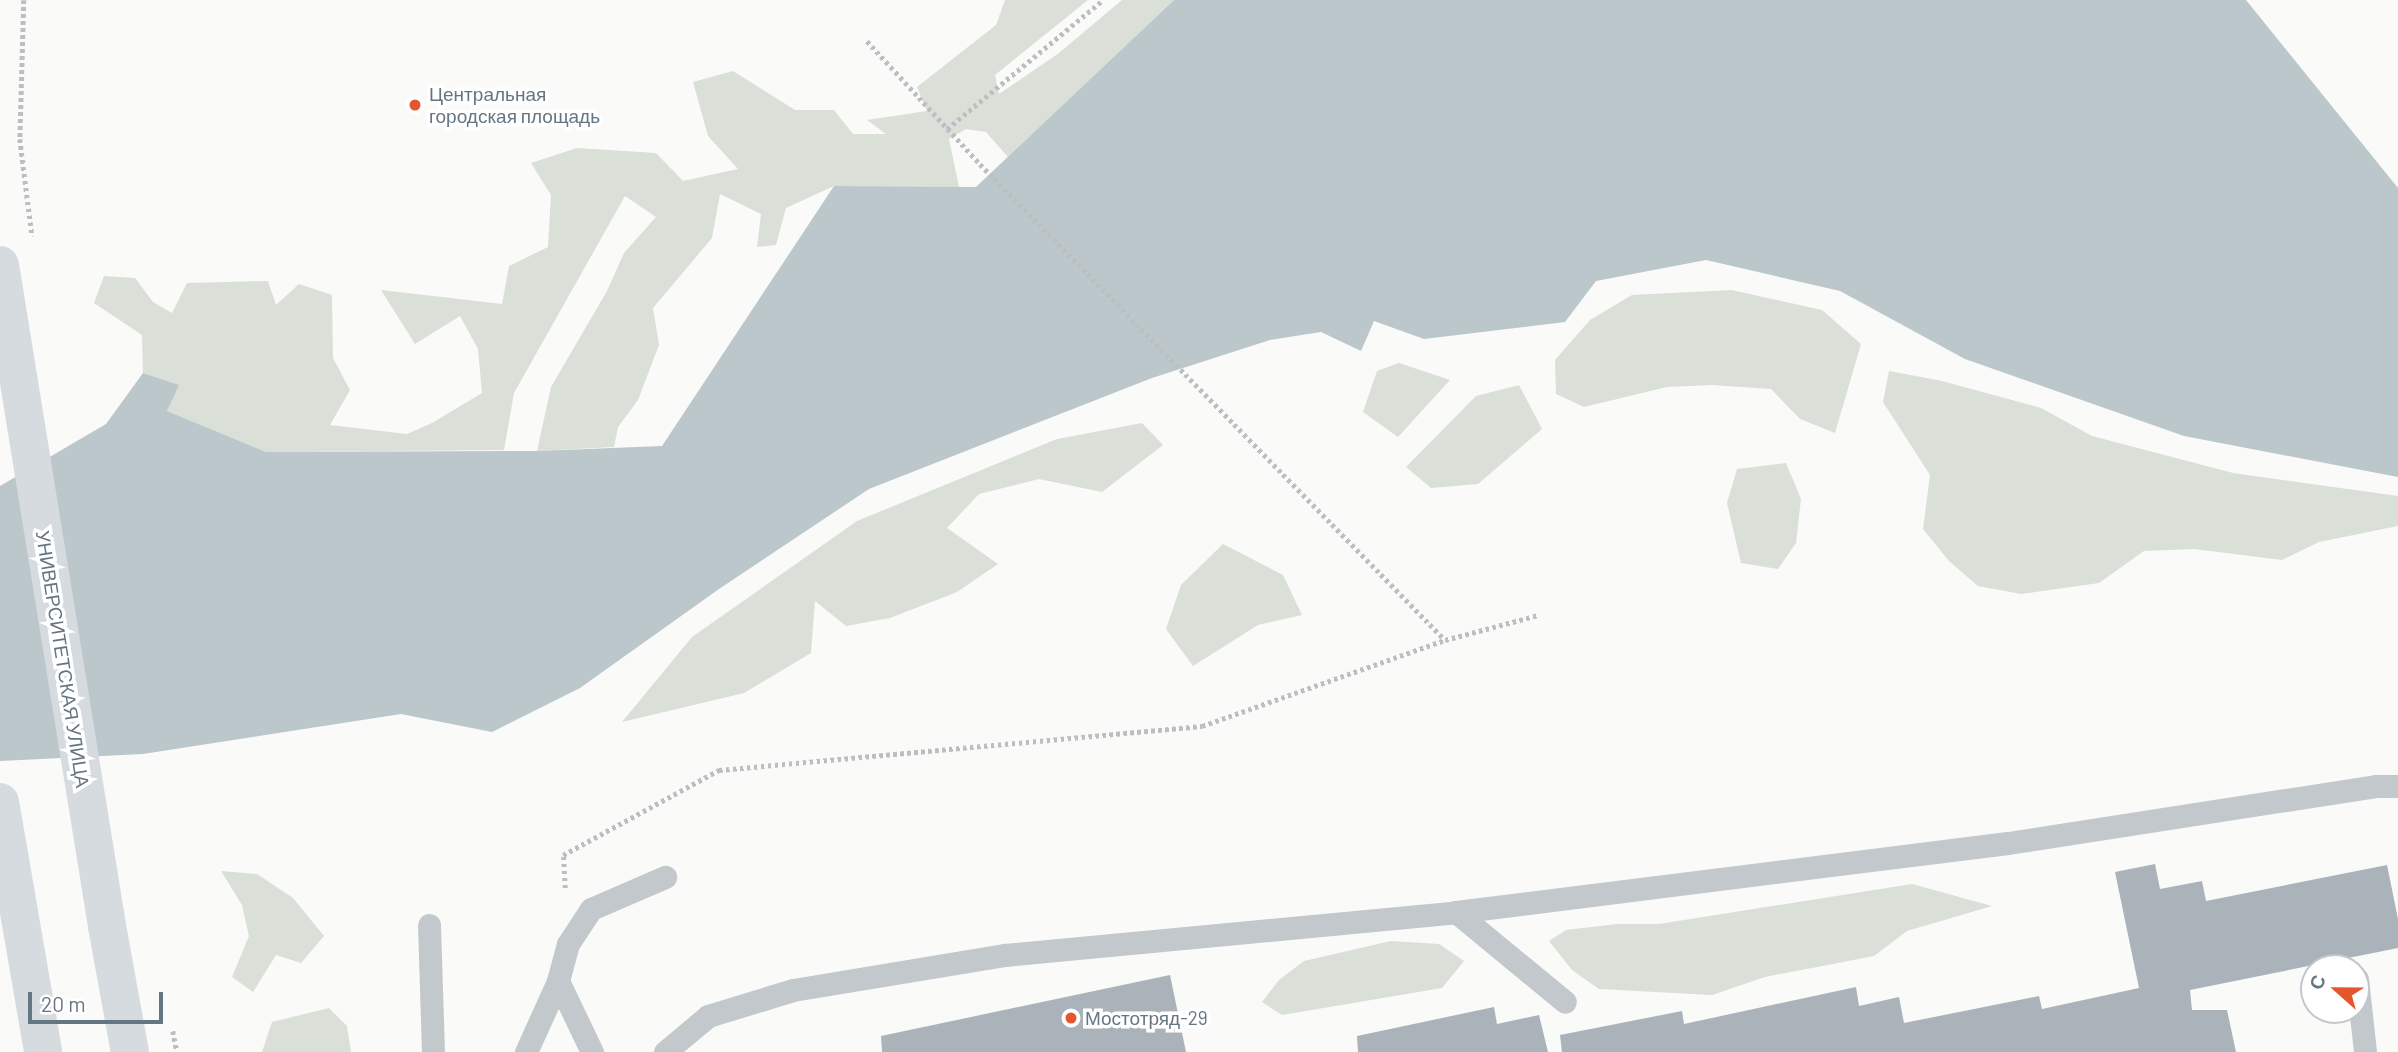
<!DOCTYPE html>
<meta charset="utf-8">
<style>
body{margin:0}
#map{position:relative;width:2398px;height:1052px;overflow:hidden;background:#fafaf8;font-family:Barlow,sans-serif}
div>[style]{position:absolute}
.green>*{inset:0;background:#dadfd7}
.water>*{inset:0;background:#bbc7cb}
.building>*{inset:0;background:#aab3b9}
.path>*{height:4.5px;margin-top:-2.25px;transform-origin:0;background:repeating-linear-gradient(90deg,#bbbfc2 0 3.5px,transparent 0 7px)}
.service>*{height:23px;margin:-11.5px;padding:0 11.5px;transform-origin:11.5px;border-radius:11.5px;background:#c3c8cc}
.secondary>*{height:38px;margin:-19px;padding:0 19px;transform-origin:19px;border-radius:19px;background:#d6dbdf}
.dots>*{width:19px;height:19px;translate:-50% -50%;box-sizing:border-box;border:4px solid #fff;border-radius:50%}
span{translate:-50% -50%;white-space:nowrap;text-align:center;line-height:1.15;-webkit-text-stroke:7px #fff;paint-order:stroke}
.poi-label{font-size:19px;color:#657683}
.left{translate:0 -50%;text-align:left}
.street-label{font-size:19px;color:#657683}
.north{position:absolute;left:2300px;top:954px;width:70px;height:70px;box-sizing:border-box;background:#fff;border:2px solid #c1c8cd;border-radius:50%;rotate:291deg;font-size:19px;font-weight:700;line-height:28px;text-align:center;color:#657683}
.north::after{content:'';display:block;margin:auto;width:24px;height:32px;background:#e4572e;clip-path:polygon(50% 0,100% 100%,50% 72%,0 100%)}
.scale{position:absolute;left:28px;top:992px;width:135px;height:32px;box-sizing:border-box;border:4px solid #657683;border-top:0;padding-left:9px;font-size:21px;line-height:24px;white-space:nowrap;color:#657683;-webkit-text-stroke:5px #fff;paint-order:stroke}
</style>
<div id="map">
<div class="green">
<i style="clip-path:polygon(1005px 0,1088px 0,995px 75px,999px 94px,1059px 53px,1122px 0,1174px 0,1008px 157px,986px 132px,966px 129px,949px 139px,959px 187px,834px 186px,786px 208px,776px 245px,757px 247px,761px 214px,720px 194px,712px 238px,653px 308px,659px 345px,638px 400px,618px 427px,614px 447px,537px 451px,551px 387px,607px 291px,624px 253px,656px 217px,625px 196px,514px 393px,504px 450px,266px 452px,167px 411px,178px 385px,143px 373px,142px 335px,94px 303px,104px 276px,135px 278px,153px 302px,172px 313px,187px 283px,268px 281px,276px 305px,299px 284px,332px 295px,333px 358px,350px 390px,330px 425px,407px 434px,432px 423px,482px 393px,478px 349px,460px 316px,415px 344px,381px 290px,502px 304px,509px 266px,548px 247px,551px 195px,531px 163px,577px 148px,656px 153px,683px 181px,738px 169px,708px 136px,693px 82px,733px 71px,795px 110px,834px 110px,853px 134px,886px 134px,867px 120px,927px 111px,917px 87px,996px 25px)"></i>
<i style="clip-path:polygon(1732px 290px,1822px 310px,1861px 344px,1835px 433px,1800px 419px,1771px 389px,1712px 385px,1667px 387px,1584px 407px,1556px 394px,1555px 360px,1590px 320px,1632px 295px)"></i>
<i style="clip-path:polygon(1399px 363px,1450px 380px,1398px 437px,1363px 412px,1377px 371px)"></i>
<i style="clip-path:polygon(1889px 371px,1942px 381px,2041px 408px,2092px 436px,2233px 473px,2398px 496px,2398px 526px,2319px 542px,2282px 560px,2194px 549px,2144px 551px,2099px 583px,2021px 594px,1978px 586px,1949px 561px,1923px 529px,1930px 475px,1883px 402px)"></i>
<i style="clip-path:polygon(1519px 385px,1542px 429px,1478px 484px,1431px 488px,1406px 467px,1476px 396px)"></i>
<i style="clip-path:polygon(1142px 423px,1163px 445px,1102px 492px,1039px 479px,979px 494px,947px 528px,998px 564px,957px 592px,890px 618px,846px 626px,815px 601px,811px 653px,744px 693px,622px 722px,692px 637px,857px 521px,1057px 439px)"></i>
<i style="clip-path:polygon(1786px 463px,1801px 499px,1796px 543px,1778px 569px,1741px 563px,1727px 503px,1737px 469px)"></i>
<i style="clip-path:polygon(1223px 544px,1283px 575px,1302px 615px,1258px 625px,1193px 666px,1166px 629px,1181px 585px)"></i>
<i style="clip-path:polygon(221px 871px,257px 874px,293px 898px,324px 936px,301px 963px,276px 955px,253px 992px,232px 977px,249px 936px,242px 905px)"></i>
<i style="clip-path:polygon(1912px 884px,1992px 906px,1907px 931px,1874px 956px,1765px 977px,1712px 995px,1599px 989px,1572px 970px,1549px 941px,1566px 930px,1617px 924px,1659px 924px)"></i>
<i style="clip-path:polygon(1391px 941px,1439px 944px,1464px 961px,1442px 988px,1282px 1015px,1262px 1002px,1279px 980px,1304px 961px)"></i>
<i style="clip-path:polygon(329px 1008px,347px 1026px,351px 1052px,262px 1052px,272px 1022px)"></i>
</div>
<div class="water">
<i style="clip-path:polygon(1174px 0,2246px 0,2398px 188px,2398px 477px,2184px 436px,1965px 359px,1840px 291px,1706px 260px,1596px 281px,1565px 322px,1424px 339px,1374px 321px,1361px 351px,1321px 332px,1270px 340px,1152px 378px,869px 489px,719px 589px,580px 688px,492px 732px,401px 714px,143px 754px,0 761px,0 486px,106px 424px,143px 373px,179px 385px,167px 411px,266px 452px,537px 451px,662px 446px,834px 186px,976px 187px)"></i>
</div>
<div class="building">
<i style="clip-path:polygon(2155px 864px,2160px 889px,2202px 881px,2206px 901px,2387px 865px,2398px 919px,2398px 948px,2190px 990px,2192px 1010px,2227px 1010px,2236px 1052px,1562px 1052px,1560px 1035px,1682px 1011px,1684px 1024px,1856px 987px,1859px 1006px,1899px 997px,1904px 1023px,2039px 996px,2042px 1009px,2139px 988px,2115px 872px)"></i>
<i style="clip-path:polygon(1170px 975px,1186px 1052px,882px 1052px,881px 1036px)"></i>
<i style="clip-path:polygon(1494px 1007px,1497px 1024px,1539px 1015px,1548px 1052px,1358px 1052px,1357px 1036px)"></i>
</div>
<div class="path">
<i style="left:24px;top:0;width:139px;rotate:91.6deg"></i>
<i style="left:20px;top:139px;width:98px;rotate:82.9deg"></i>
<i style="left:867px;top:41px;width:167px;rotate:47.4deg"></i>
<i style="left:980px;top:164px;width:665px;rotate:45.67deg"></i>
<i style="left:947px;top:129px;width:202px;rotate:-39.6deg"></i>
<i style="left:565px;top:888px;width:33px;rotate:-93deg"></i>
<i style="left:563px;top:855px;width:178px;rotate:-28.6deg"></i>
<i style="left:719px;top:770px;width:485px;rotate:-5.2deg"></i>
<i style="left:1202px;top:726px;width:258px;rotate:-19.5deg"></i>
<i style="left:1445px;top:640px;width:96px;rotate:-15deg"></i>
<i style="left:173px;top:1031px;width:21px;rotate:79deg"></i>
</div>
<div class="service">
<i style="left:1456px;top:912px;width:141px;rotate:39.5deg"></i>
<i style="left:429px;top:925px;width:127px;rotate:88.2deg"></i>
<i style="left:2357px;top:979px;width:73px;rotate:83.7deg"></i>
<i style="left:558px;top:981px;width:79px;rotate:64.4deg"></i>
<i style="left:526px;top:1052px;width:78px;rotate:-65.7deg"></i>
<i style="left:558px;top:981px;width:38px;rotate:-75deg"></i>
<i style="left:568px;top:944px;width:42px;rotate:-56.7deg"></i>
<i style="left:591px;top:909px;width:81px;rotate:-23.4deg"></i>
<i style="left:665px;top:1052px;width:56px;rotate:-39.9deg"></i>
<i style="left:708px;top:1016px;width:89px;rotate:-17deg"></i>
<i style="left:793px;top:990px;width:215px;rotate:-9.4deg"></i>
<i style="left:1005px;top:955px;width:453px;rotate:-5.4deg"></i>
<i style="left:1456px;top:912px;width:556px;rotate:-7.13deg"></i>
<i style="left:2008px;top:843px;width:372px;rotate:-8.8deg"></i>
<i style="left:2376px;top:786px;width:22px"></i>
</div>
<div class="secondary">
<i style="left:0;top:265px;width:670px;rotate:80.8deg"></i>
<i style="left:107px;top:926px;width:128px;rotate:79.7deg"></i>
<i style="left:0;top:802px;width:254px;rotate:80.2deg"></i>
</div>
<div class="dots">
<i style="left:415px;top:105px;background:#e4572e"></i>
<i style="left:1071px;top:1018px;background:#e4572e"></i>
</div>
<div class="poi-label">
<span class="left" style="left:429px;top:105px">Центральная<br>городская площадь</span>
<span class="left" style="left:1085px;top:1018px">Мостотряд-29</span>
</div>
<div class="street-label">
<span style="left:63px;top:659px;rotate:81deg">УНИВЕРСИТЕТСКАЯ УЛИЦА</span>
</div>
<div class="north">С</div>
<div class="scale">20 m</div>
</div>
